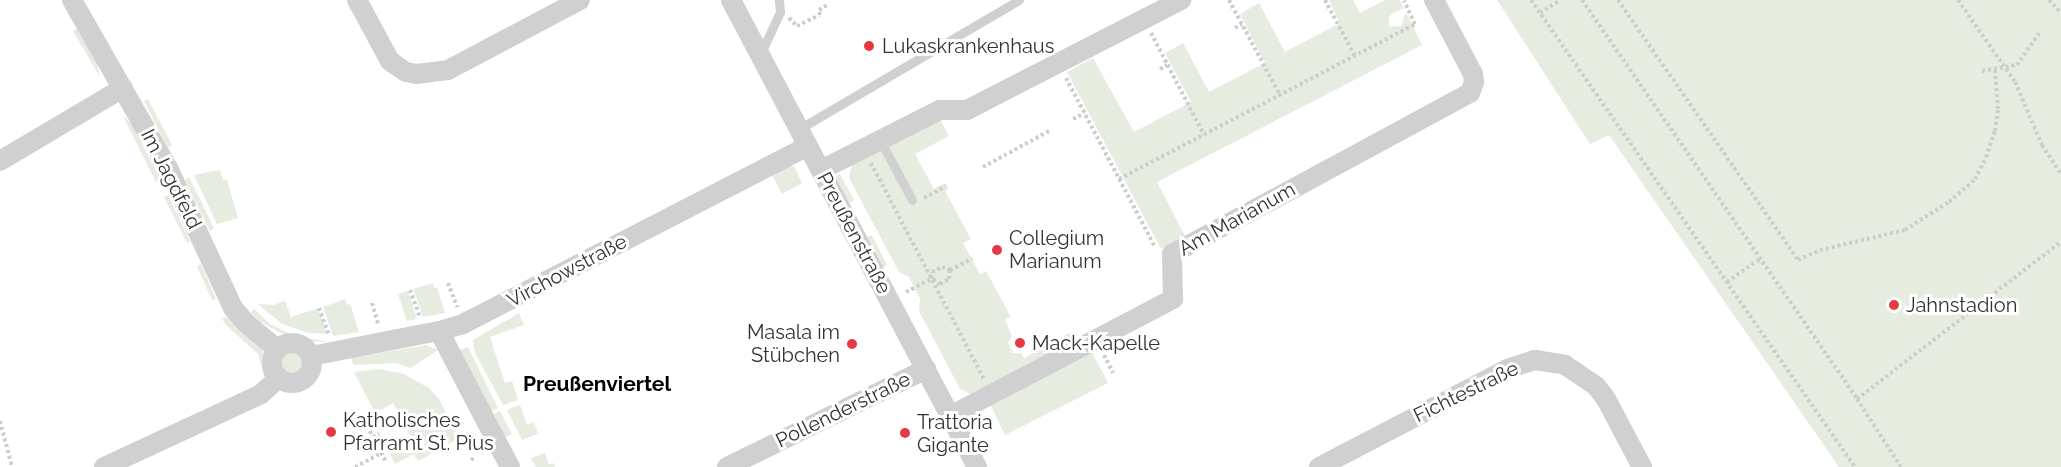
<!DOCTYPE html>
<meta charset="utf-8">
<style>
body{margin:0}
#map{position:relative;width:2061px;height:467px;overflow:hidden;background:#fff;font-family:Raleway,sans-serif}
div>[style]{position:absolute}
.green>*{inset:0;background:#e6ecdf}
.round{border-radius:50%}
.path>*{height:4px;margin-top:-2px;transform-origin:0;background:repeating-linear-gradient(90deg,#cdcdcd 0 3px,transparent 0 6px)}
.service>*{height:9px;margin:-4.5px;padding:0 4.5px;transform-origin:4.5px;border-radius:4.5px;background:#d0d0d0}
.minor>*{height:20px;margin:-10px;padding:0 10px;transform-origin:10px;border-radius:10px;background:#d0d0d0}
.minor>.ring{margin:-10px;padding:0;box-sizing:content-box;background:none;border:20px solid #d0d0d0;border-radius:50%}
.dots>*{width:16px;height:16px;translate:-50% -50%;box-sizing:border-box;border:3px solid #fff;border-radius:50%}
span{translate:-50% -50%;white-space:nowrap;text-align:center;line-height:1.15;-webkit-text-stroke:6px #fff;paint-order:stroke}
.poi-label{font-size:20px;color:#333}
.left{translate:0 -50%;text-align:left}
.right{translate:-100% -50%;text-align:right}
.street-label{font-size:20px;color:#333}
.neighbourhood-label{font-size:21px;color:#000;font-weight:700}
</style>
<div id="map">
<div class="green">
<i style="clip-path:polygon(1329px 0,1353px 0,1360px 13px,1385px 0,1400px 0,1404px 9px,1394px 12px,1389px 17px,1389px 27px,1401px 26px,1406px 12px,1422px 45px,1157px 182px,1185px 236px,1161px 249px,1067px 72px,1093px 58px,1134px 132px,1191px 102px,1165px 53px,1183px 43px,1209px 92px,1265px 63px,1240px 14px,1259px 3px,1285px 52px,1340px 23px)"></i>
<i style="clip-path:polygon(1497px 0,2061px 0,2061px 467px,1839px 467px,1609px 135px,1590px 144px)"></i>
<i style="clip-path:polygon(77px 29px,97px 63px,100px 77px,73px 31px)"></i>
<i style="clip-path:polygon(148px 99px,172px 145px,168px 148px,144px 101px)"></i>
<i style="clip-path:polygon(123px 116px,132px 124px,161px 180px,156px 182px)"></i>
<i style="clip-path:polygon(939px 118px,949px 136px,915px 154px,934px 189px,945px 183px,948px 189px,945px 191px,971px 239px,963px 243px,980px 274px,986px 271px,1011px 317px,1005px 320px,1012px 336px,1008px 343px,1013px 353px,1021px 353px,1024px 358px,1071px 332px,1084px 356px,1092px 352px,1108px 383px,1005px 435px,990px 404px,960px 389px,919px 311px,920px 299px,909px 277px,899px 272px,849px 178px,852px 164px)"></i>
<i style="clip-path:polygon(789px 166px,794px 166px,802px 183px,782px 194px,772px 175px)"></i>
<i style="clip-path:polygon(220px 170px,223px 180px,227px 180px,238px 218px,217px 224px,194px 175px)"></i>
<i style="clip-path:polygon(840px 174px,854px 200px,849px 203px,835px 176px)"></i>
<i style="clip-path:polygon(189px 177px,214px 228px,210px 231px,185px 180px)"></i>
<i style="clip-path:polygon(168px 195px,190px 241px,187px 243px,164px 197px)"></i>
<i style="clip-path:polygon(872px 235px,887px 265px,883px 268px,867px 237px)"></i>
<i style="clip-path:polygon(201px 264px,216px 299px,212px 300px,197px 266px)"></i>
<i style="clip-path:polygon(433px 283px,434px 288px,437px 287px,445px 313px,423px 317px,413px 289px)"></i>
<i style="clip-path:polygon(408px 291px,417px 319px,407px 321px,398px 294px)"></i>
<i style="clip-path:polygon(345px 299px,347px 305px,350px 304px,359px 332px,333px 336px,323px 307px)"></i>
<i style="clip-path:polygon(285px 301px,291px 317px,318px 308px,327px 334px,309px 333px,282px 324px,258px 304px,273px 305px)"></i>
<i style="clip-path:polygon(254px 309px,270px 324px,292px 335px,329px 342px,307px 341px,281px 333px,259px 321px,251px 312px)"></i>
<i style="clip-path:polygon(519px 313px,524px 325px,490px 337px,505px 383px,512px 381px,518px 400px,503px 405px,475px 353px,473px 340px)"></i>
<i style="clip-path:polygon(227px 317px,261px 348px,267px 360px,265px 379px,258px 354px,226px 325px,222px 319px)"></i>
<i style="clip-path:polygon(426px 345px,438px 350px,411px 368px,396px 363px,354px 365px,351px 358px)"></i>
<i style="clip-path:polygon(468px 347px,498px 408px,492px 411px,460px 350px)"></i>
<i class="round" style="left:282px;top:353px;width:22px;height:22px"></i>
<i style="clip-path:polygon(380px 369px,404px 374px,429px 388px,439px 399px,459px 438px,418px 461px,414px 454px,395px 464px,390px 454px,410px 444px,413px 449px,421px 444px,417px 437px,412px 439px,393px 403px,375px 413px,354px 372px)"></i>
<i style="clip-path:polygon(520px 405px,527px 425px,534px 422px,538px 434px,522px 440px,507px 410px)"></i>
<i style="clip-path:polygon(500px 411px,512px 434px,506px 437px,494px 414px)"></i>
<i style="clip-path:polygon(545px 453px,549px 465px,554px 463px,555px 467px,536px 467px,531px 458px)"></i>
</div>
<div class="path">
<i style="left:1229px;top:0;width:108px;rotate:61.8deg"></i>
<i style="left:1325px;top:0;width:64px;rotate:61.8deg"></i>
<i style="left:1531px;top:0;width:568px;rotate:55.25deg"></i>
<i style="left:1582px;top:0;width:485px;rotate:55.4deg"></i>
<i style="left:1618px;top:0;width:316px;rotate:55.3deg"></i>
<i style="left:1798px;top:260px;width:24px;rotate:-24deg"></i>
<i style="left:1820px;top:250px;width:87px;rotate:-13.2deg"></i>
<i style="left:1905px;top:230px;width:52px;rotate:-32.5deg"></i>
<i style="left:1949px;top:202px;width:35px;rotate:-41deg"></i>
<i style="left:1975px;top:179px;width:25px;rotate:-63deg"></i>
<i style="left:1986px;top:157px;width:28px;rotate:-71deg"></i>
<i style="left:1995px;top:131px;width:22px;rotate:-82deg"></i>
<i style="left:1998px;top:109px;width:40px;rotate:-94.3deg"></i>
<i style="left:1958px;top:0;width:100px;rotate:55.2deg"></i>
<i style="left:2015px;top:82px;width:69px;rotate:66.8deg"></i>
<i style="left:2042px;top:145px;width:35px;rotate:57deg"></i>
<i style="left:2049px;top:0;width:18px;rotate:47deg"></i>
<i style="left:1540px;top:13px;width:24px;rotate:-33deg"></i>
<i style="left:789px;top:18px;width:11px;rotate:45deg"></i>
<i style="left:797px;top:26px;width:25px;rotate:-26deg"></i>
<i style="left:820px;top:15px;width:5px;rotate:-101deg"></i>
<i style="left:819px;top:10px;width:12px;rotate:-31deg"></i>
<i style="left:1235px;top:28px;width:8px;rotate:-30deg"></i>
<i style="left:1151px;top:33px;width:115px;rotate:62.5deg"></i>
<i style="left:1160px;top:69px;width:8px;rotate:-30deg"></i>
<i style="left:1982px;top:71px;width:36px;rotate:-10deg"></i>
<i style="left:2017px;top:65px;width:39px;rotate:-55deg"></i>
<i style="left:1066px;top:78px;width:191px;rotate:62.2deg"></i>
<i style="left:1073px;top:119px;width:13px;rotate:-27deg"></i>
<i style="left:871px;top:163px;width:244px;rotate:62.4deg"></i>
<i style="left:983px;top:167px;width:77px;rotate:-28.6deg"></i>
<i style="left:1119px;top:179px;width:334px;rotate:-27.6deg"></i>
<i style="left:1415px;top:24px;width:26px;rotate:-115deg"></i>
<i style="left:924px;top:198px;width:25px;rotate:-29deg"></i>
<i style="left:933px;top:279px;width:9px;rotate:36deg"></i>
<i style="left:940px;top:284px;width:10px;rotate:-29deg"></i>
<i style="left:949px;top:279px;width:9px;rotate:-84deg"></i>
<i style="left:1727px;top:282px;width:40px;rotate:-34.9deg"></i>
<i style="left:448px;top:283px;width:26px;rotate:69deg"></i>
<i style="left:410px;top:290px;width:30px;rotate:70deg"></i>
<i style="left:906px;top:292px;width:29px;rotate:-27deg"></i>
<i style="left:932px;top:279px;width:7px;rotate:-90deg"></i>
<i style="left:932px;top:272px;width:11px;rotate:-27deg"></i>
<i style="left:942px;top:267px;width:9px;rotate:21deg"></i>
<i style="left:950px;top:270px;width:25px;rotate:-27deg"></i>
<i style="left:372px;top:303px;width:22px;rotate:74deg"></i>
<i style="left:319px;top:308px;width:29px;rotate:70deg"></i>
<i style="left:1104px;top:355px;width:20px;rotate:63deg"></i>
<i style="left:0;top:421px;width:48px;rotate:75.4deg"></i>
<i style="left:367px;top:426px;width:41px;rotate:62.2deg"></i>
<i style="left:373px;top:437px;width:7px;rotate:-27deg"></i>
<i style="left:471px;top:460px;width:5px;rotate:-37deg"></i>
<i style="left:355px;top:467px;width:30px;rotate:-28deg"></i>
<i style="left:1901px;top:467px;width:81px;rotate:-122.9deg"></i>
<i style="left:1857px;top:399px;width:257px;rotate:-37.6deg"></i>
</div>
<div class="service">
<i style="left:760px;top:55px;width:47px;rotate:-65.1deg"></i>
<i style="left:780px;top:12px;width:12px;rotate:-95deg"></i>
<i style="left:799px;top:129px;width:255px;rotate:-30.4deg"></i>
<i style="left:880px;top:140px;width:68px;rotate:61.9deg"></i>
</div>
<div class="minor">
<i style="left:72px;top:0;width:196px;rotate:60.3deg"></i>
<i style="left:169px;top:170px;width:152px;rotate:65.1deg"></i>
<i style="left:233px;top:308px;width:20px;rotate:49deg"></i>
<i style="left:246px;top:323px;width:40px;rotate:40deg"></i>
<i style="left:357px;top:0;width:69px;rotate:61.6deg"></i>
<i style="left:390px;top:61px;width:19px;rotate:35deg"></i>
<i style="left:406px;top:72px;width:10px;rotate:11deg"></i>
<i style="left:416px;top:74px;width:32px;rotate:-7deg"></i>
<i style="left:448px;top:70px;width:149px;rotate:-27.9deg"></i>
<i style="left:731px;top:0;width:528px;rotate:62.22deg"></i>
<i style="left:0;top:161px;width:143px;rotate:-30.7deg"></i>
<i style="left:821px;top:170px;width:133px;rotate:-26.8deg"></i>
<i style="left:940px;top:110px;width:27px"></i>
<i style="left:967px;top:110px;width:241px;rotate:-27.2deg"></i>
<i style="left:439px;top:331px;width:153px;rotate:62.4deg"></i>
<i class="ring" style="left:272px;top:343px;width:20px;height:20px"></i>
<i style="left:311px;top:356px;width:130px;rotate:-11.1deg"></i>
<i style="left:439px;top:331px;width:25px;rotate:-16deg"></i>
<i style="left:463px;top:324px;width:388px;rotate:-27.3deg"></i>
<i style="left:950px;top:416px;width:252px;rotate:-27.7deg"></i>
<i style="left:1173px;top:299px;width:45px;rotate:-91.3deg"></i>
<i style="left:1172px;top:254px;width:339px;rotate:-28.4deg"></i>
<i style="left:1470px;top:93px;width:12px;rotate:-70deg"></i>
<i style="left:1474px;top:82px;width:8px;rotate:-97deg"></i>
<i style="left:1473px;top:74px;width:84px;rotate:-117.8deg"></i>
<i style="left:104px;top:467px;width:173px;rotate:-24.9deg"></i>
<i style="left:261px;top:394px;width:24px;rotate:-42deg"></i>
<i style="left:727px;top:467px;width:222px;rotate:-26.2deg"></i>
<i style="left:1319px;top:467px;width:212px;rotate:-27.5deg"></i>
<i style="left:1507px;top:369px;width:29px;rotate:-18deg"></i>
<i style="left:1535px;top:360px;width:30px;rotate:9deg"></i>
<i style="left:1565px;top:365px;width:37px;rotate:34deg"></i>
<i style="left:1596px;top:386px;width:16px;rotate:52deg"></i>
<i style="left:1606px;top:399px;width:77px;rotate:62.1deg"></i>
</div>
<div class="dots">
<i style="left:869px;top:46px;background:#e63946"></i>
<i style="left:997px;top:250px;background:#e63946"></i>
<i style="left:1894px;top:305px;background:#e63946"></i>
<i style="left:1020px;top:343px;background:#e63946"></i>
<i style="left:852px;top:344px;background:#e63946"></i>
<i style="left:331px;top:432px;background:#e63946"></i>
<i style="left:905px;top:433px;background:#e63946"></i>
</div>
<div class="poi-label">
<span class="left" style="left:882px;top:46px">Lukaskrankenhaus</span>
<span class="left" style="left:1009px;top:250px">Collegium<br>Marianum</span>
<span class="left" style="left:1906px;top:305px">Jahnstadion</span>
<span class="right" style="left:840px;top:344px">Masala im<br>Stübchen</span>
<span class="left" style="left:1032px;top:343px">Mack-Kapelle</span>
<span class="left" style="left:343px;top:432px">Katholisches<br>Pfarramt St. Pius</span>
<span class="left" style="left:917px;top:434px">Trattoria<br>Gigante</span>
</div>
<div class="street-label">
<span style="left:171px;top:179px;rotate:63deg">Im Jagdfeld</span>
<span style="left:1237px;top:219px;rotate:-29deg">Am Marianum</span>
<span style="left:854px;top:233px;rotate:62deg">Preußenstraße</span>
<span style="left:567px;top:271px;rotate:-28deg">Virchowstraße</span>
<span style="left:1466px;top:392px;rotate:-26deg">Fichtestraße</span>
<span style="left:843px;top:410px;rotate:-26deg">Pollenderstraße</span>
</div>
<div class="neighbourhood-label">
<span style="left:597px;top:384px">Preußenviertel</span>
</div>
</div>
